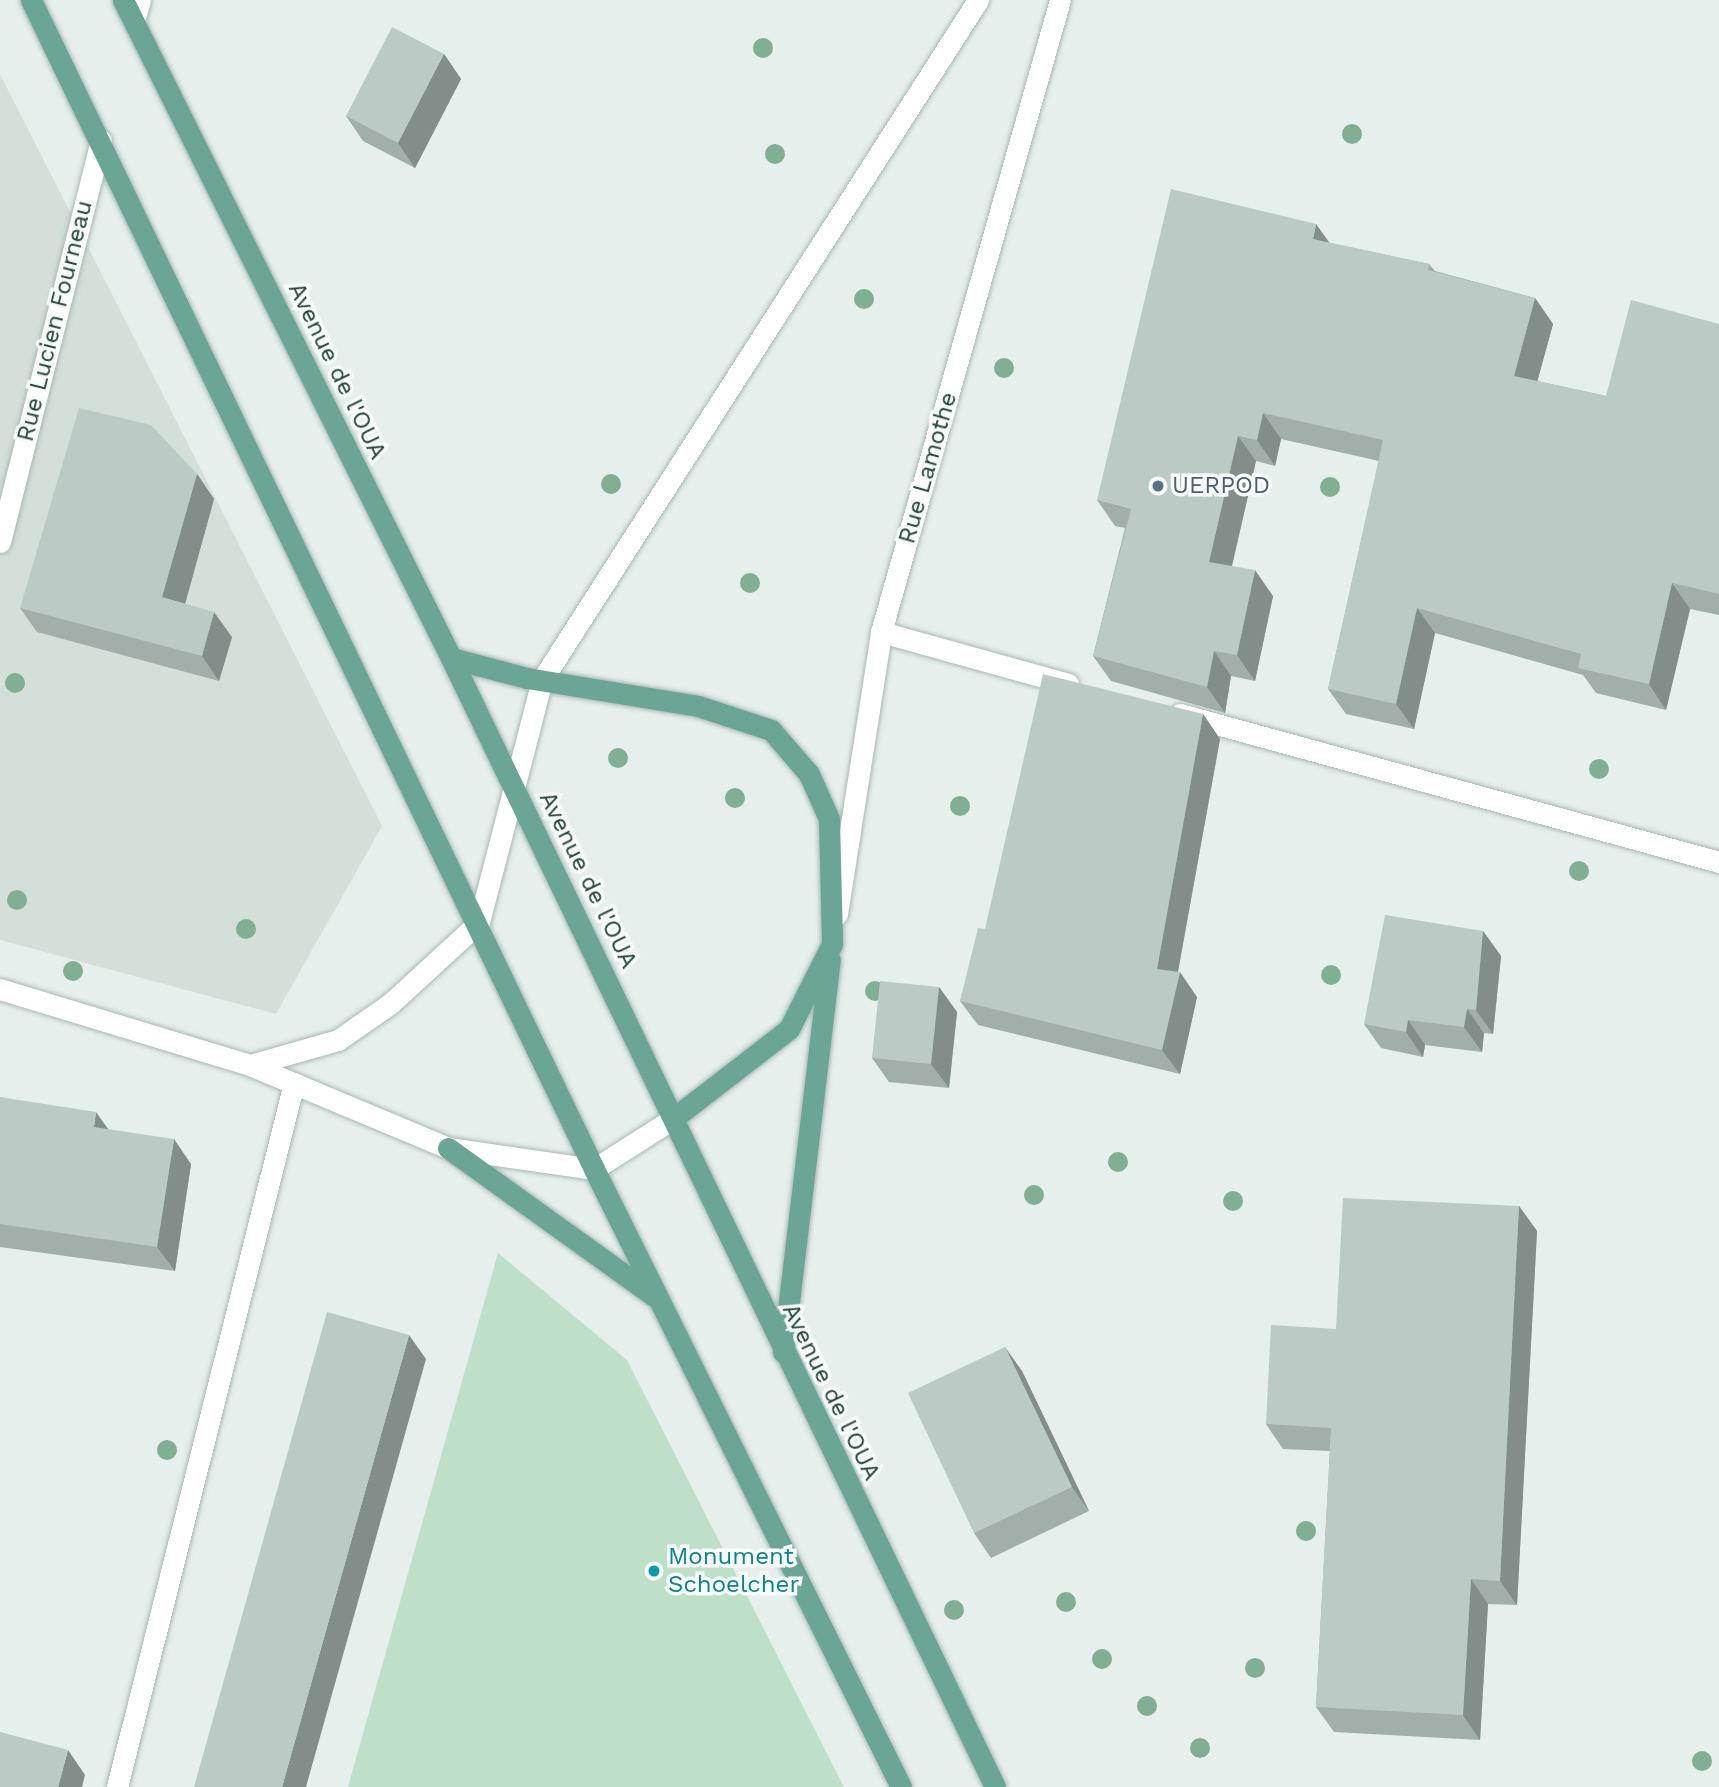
<!DOCTYPE html>
<style>
body{margin:0}
#map{position:relative;width:1719px;height:1787px;overflow:hidden;background:#e6efeb;font-family:"Work Sans",sans-serif}
div>[style]{position:absolute}
.built>*{inset:0;background:#d4dfda}
.green>*{inset:0;background:#bfe0c8}
.roads{filter:drop-shadow(0 0 2px #a8b8b2) drop-shadow(0 0 2px #a8b8b2)}
.service>*{height:21px;margin:-10.5px;padding:0 10.5px;transform-origin:10.5px;border-radius:10.5px;background:#fff}
.minor>*{height:21px;margin:-10.5px;padding:0 10.5px;transform-origin:10.5px;border-radius:10.5px;background:#fff}
.tertiary>*{height:21px;margin:-10.5px;padding:0 10.5px;transform-origin:10.5px;border-radius:10.5px;background:#fff}
.primary>*{height:21px;margin:-10.5px;padding:0 10.5px;transform-origin:10.5px;border-radius:10.5px;background:#6aa596}
.trees>*{width:20px;height:20px;margin:-10px;border-radius:50%;background:#80af93}
.wall>*{inset:0;background:#a1aea9}
.shaded-wall>*{inset:0;background:#838d89}
.building>*{inset:0;background:#bbcac4}
.dots>*{width:19px;height:19px;translate:-50% -50%;box-sizing:border-box;border:4px solid #f7fbf9;border-radius:50%}
span{translate:-50% -50%;white-space:nowrap;text-align:center;line-height:1.15;-webkit-text-stroke:7px #f7fbf9;paint-order:stroke}
.street-label{font-size:24px;color:#24423a}
.service-label{font-size:24px;color:#4e5e75}
.left{translate:0 -50%;text-align:left}
.culture-label{font-size:24px;color:#0d838f}
</style>
<div id="map">
<div class="built">
<i style="clip-path:polygon(0 74px,382px 826px,276px 1014px,0 940px)"></i>
</div>
<div class="green">
<i style="clip-path:polygon(498px 1253px,627px 1360px,844px 1787px,348px 1787px)"></i>
</div>
<div class="roads">
<div class="service">
<i style="left:881px;top:632px;width:194px;rotate:15.5deg"></i>
<i style="left:1180px;top:714px;width:559px;rotate:15.35deg"></i>
<i style="left:117px;top:1787px;width:726px;rotate:-75.89deg"></i>
</div>
<div class="minor">
<i style="left:134px;top:21px;width:22px;rotate:-74deg"></i>
<i style="left:514px;top:788px;width:112px;rotate:-75.5deg"></i>
<i style="left:542px;top:680px;width:808px;rotate:-57.33deg"></i>
<i style="left:837px;top:914px;width:285px;rotate:-81.1deg"></i>
<i style="left:881px;top:632px;width:657px;rotate:-74.19deg"></i>
</div>
<div class="tertiary">
<i style="left:0;top:542px;width:414px;rotate:-75.9deg"></i>
<i style="left:0;top:989px;width:261px;rotate:16.9deg"></i>
<i style="left:250px;top:1065px;width:215px;rotate:22.7deg"></i>
<i style="left:448px;top:1148px;width:148px;rotate:8.2deg"></i>
<i style="left:594px;top:1169px;width:95px;rotate:-32.5deg"></i>
<i style="left:250px;top:1065px;width:91px;rotate:-15.9deg"></i>
<i style="left:338px;top:1040px;width:65px;rotate:-34.9deg"></i>
<i style="left:391px;top:1003px;width:120px;rotate:-42.6deg"></i>
<i style="left:479px;top:922px;width:138px;rotate:-75.4deg"></i>
</div>
<div class="primary">
<i style="left:31px;top:0;width:1298px;rotate:64.28deg"></i>
<i style="left:594px;top:1169px;width:690px;rotate:63.58deg"></i>
<i style="left:123px;top:0;width:735px;rotate:63.5deg"></i>
<i style="left:451px;top:658px;width:1253px;rotate:64.27deg"></i>
<i style="left:451px;top:658px;width:79px;rotate:14.7deg"></i>
<i style="left:527px;top:678px;width:173px;rotate:9.3deg"></i>
<i style="left:698px;top:706px;width:77px;rotate:18.2deg"></i>
<i style="left:771px;top:730px;width:58px;rotate:49.2deg"></i>
<i style="left:809px;top:774px;width:49px;rotate:66deg"></i>
<i style="left:829px;top:819px;width:125px;rotate:88.6deg"></i>
<i style="left:832px;top:944px;width:95px;rotate:116.8deg"></i>
<i style="left:789px;top:1029px;width:145px;rotate:142.3deg"></i>
<i style="left:448px;top:1148px;width:254px;rotate:35.7deg"></i>
<i style="left:783px;top:1352px;width:395px;rotate:-83.2deg"></i>
</div>
</div>
<div class="trees">
<i style="left:763px;top:48px"></i>
<i style="left:1352px;top:134px"></i>
<i style="left:775px;top:154px"></i>
<i style="left:864px;top:299px"></i>
<i style="left:1004px;top:368px"></i>
<i style="left:611px;top:484px"></i>
<i style="left:1330px;top:487px"></i>
<i style="left:750px;top:583px"></i>
<i style="left:15px;top:683px"></i>
<i style="left:618px;top:758px"></i>
<i style="left:1599px;top:769px"></i>
<i style="left:735px;top:798px"></i>
<i style="left:960px;top:806px"></i>
<i style="left:1579px;top:871px"></i>
<i style="left:17px;top:900px"></i>
<i style="left:246px;top:929px"></i>
<i style="left:73px;top:971px"></i>
<i style="left:1331px;top:975px"></i>
<i style="left:875px;top:991px"></i>
<i style="left:1118px;top:1162px"></i>
<i style="left:1034px;top:1195px"></i>
<i style="left:1233px;top:1201px"></i>
<i style="left:167px;top:1450px"></i>
<i style="left:1306px;top:1531px"></i>
<i style="left:1066px;top:1602px"></i>
<i style="left:954px;top:1610px"></i>
<i style="left:1102px;top:1659px"></i>
<i style="left:1255px;top:1668px"></i>
<i style="left:1147px;top:1706px"></i>
<i style="left:1200px;top:1748px"></i>
<i style="left:1702px;top:1761px"></i>
</div>
<div class="wall">
<i style="clip-path:polygon(444px 54px,461px 79px,415px 168px,363px 141px,346px 116px)"></i>
<i style="clip-path:polygon(1330px 243px,1429px 264px,1435px 271px,1535px 298px,1553px 324px,1537px 381px,1606px 396px,1719px 324px,1719px 615px,1690px 609px,1666px 710px,1596px 693px,1583px 675px,1435px 633px,1414px 729px,1346px 714px,1328px 689px,1379px 461px,1281px 439px,1275px 466px,1256px 461px,1232px 566px,1273px 596px,1255px 681px,1231px 676px,1225px 713px,1111px 681px,1093px 656px,1125px 528px,1115px 526px,1097px 500px)"></i>
<i style="clip-path:polygon(197px 474px,214px 499px,185px 604px,232px 637px,219px 681px,37px 632px,20px 608px)"></i>
<i style="clip-path:polygon(1203px 714px,1220px 739px,1178px 972px,1197px 997px,1180px 1074px,978px 1025px,960px 1001px,985px 929px)"></i>
<i style="clip-path:polygon(1483px 931px,1501px 956px,1493px 1034px,1484px 1033px,1482px 1052px,1425px 1045px,1423px 1057px,1381px 1048px,1364px 1024px)"></i>
<i style="clip-path:polygon(939px 987px,957px 1012px,949px 1088px,889px 1082px,872px 1058px)"></i>
<i style="clip-path:polygon(0 1097px,108px 1129px,191px 1164px,175px 1271px,0 1247px)"></i>
<i style="clip-path:polygon(1519px 1206px,1537px 1231px,1517px 1605px,1488px 1604px,1480px 1740px,1334px 1732px,1316px 1707px,1330px 1451px,1283px 1449px,1266px 1424px,1336px 1329px)"></i>
<i style="clip-path:polygon(1022px 1371px,1089px 1511px,991px 1558px,974px 1533px)"></i>
</div>
<div class="shaded-wall">
<i style="clip-path:polygon(444px 54px,461px 79px,415px 168px,398px 143px)"></i>
<i style="clip-path:polygon(1316px 224px,1334px 249px,1313px 239px)"></i>
<i style="clip-path:polygon(1535px 298px,1553px 324px,1532px 401px,1514px 376px)"></i>
<i style="clip-path:polygon(1263px 413px,1281px 439px,1275px 466px,1257px 440px)"></i>
<i style="clip-path:polygon(1238px 436px,1256px 461px,1227px 587px,1209px 562px)"></i>
<i style="clip-path:polygon(197px 474px,214px 499px,180px 622px,162px 597px)"></i>
<i style="clip-path:polygon(1255px 570px,1273px 596px,1255px 681px,1237px 655px)"></i>
<i style="clip-path:polygon(1672px 583px,1690px 609px,1666px 710px,1649px 684px)"></i>
<i style="clip-path:polygon(1417px 608px,1435px 633px,1414px 729px,1396px 704px)"></i>
<i style="clip-path:polygon(214px 612px,232px 637px,219px 681px,202px 656px)"></i>
<i style="clip-path:polygon(1214px 651px,1231px 676px,1225px 713px,1207px 687px)"></i>
<i style="clip-path:polygon(1203px 714px,1220px 739px,1174px 993px,1157px 969px)"></i>
<i style="clip-path:polygon(1483px 931px,1501px 956px,1493px 1034px,1476px 1010px)"></i>
<i style="clip-path:polygon(1180px 972px,1197px 997px,1180px 1074px,1162px 1050px)"></i>
<i style="clip-path:polygon(939px 987px,957px 1012px,949px 1088px,931px 1064px)"></i>
<i style="clip-path:polygon(1467px 1009px,1484px 1033px,1482px 1052px,1464px 1027px)"></i>
<i style="clip-path:polygon(1408px 1020px,1425px 1045px,1423px 1057px,1406px 1032px)"></i>
<i style="clip-path:polygon(96px 1112px,113px 1136px,94px 1127px)"></i>
<i style="clip-path:polygon(174px 1139px,191px 1164px,175px 1271px,157px 1247px)"></i>
<i style="clip-path:polygon(1519px 1206px,1537px 1231px,1517px 1605px,1500px 1581px)"></i>
<i style="clip-path:polygon(409px 1335px,426px 1359px,306px 1787px,282px 1787px)"></i>
<i style="clip-path:polygon(1005px 1347px,1022px 1371px,1089px 1511px,1072px 1487px)"></i>
<i style="clip-path:polygon(1471px 1579px,1488px 1604px,1480px 1740px,1463px 1715px)"></i>
<i style="clip-path:polygon(68px 1750px,85px 1775px,82px 1787px,58px 1787px)"></i>
</div>
<div class="building">
<i style="clip-path:polygon(392px 27px,444px 54px,398px 143px,346px 116px)"></i>
<i style="clip-path:polygon(1171px 189px,1316px 224px,1313px 239px,1429px 264px,1428px 270px,1535px 298px,1514px 376px,1606px 396px,1631px 300px,1719px 324px,1719px 594px,1672px 583px,1649px 684px,1578px 668px,1581px 654px,1417px 608px,1396px 704px,1328px 689px,1383px 440px,1263px 413px,1257px 440px,1238px 436px,1209px 562px,1255px 570px,1237px 655px,1214px 651px,1207px 687px,1093px 656px,1131px 509px,1097px 500px)"></i>
<i style="clip-path:polygon(79px 408px,151px 425px,197px 474px,162px 597px,214px 612px,202px 656px,20px 608px)"></i>
<i style="clip-path:polygon(1043px 674px,1203px 714px,1157px 969px,1180px 972px,1162px 1050px,960px 1001px,978px 928px,985px 929px)"></i>
<i style="clip-path:polygon(1385px 915px,1483px 931px,1476px 1010px,1467px 1009px,1464px 1027px,1408px 1020px,1406px 1032px,1364px 1024px)"></i>
<i style="clip-path:polygon(880px 981px,939px 987px,931px 1064px,872px 1058px)"></i>
<i style="clip-path:polygon(0 1097px,96px 1112px,94px 1127px,174px 1139px,157px 1247px,0 1224px)"></i>
<i style="clip-path:polygon(1343px 1198px,1519px 1206px,1500px 1581px,1471px 1579px,1463px 1715px,1316px 1707px,1331px 1428px,1266px 1424px,1271px 1325px,1336px 1329px)"></i>
<i style="clip-path:polygon(327px 1312px,409px 1335px,282px 1787px,194px 1787px)"></i>
<i style="clip-path:polygon(1005px 1347px,1072px 1487px,974px 1533px,908px 1393px)"></i>
<i style="clip-path:polygon(0 1732px,68px 1750px,58px 1787px,0 1787px)"></i>
</div>
<div class="dots">
<i style="left:1158px;top:486px;background:#5c6f8a"></i>
<i style="left:654px;top:1571px;background:#0f9aa8"></i>
</div>
<div class="street-label">
<span style="left:55px;top:321px;rotate:-76deg">Rue Lucien Fourneau</span>
<span style="left:337px;top:371px;rotate:64deg">Avenue de l'OUA</span>
<span style="left:928px;top:468px;rotate:-74deg">Rue Lamothe</span>
<span style="left:588px;top:880px;rotate:64deg">Avenue de l'OUA</span>
<span style="left:831px;top:1392px;rotate:64deg">Avenue de l'OUA</span>
</div>
<div class="service-label">
<span class="left" style="left:1172px;top:486px">UERPOD</span>
</div>
<div class="culture-label">
<span class="left" style="left:668px;top:1571px">Monument<br>Schoelcher</span>
</div>
</div>
